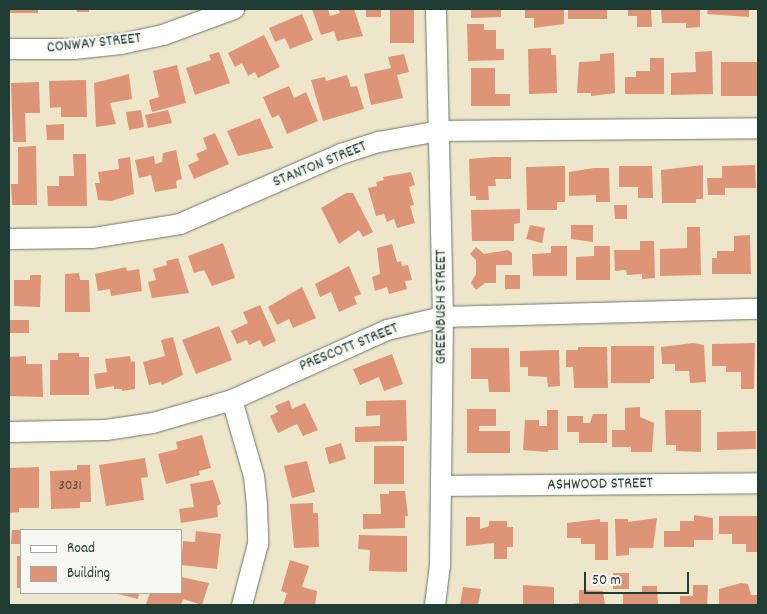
<!DOCTYPE html>
<style>
body{margin:0}
#map{position:relative;width:767px;height:614px;overflow:hidden;background:#eee6cb;font-family:Dekko,sans-serif}
div>[style]{position:absolute}
.building>*{inset:0;background:#de9476}
.roads{filter:drop-shadow(0 0 1px #677869) drop-shadow(0 0 1px #677869)}
.minor>*{height:20px;margin:-10px;padding:0 10px;transform-origin:10px;border-radius:10px;background:#fff}
span{translate:-50% -50%;white-space:nowrap;text-align:center;line-height:1.15;-webkit-text-stroke:5px #f6f6f2;paint-order:stroke}
.number-label{font-size:14px;color:#4f5344}
.number-label span{-webkit-text-stroke-width:0}
.street-label{font-size:16px;color:#1f3d34}
.frame{position:absolute;inset:0;border:10px solid #1f3d34;pointer-events:none}
.legend{position:absolute;left:20px;top:529px;width:162px;height:65px;box-sizing:border-box;background:#f6f6f2;border:1px solid #a0aca6;margin:0;padding:6px 9px;list-style:none;font-size:15px;color:#1f3d34}
.legend li{display:flex;align-items:center;gap:10px;height:25px}
.legend b{width:25px;border:1px solid #a0aca6}
.scale{position:absolute;left:584px;top:572px;width:105px;height:22px;box-sizing:border-box;border:2px solid #1f3d34;border-top:0;padding-left:6px;font-size:15px;line-height:18px;white-space:nowrap;color:#1f3d34;-webkit-text-stroke:4px #f6f6f2;paint-order:stroke}
</style>
<div id="map">
<div class="building">
<i style="clip-path:polygon(9px 9px,38px 9px,38px 13px,9px 13px)"></i>
<i style="clip-path:polygon(76px 9px,89px 9px,89px 12px,77px 12px)"></i>
<i style="clip-path:polygon(312px 9px,328px 9px,330px 16px,340px 13px,338px 9px,354px 9px,363px 36px,337px 41px,334px 31px,321px 35px)"></i>
<i style="clip-path:polygon(366px 9px,381px 9px,381px 17px,366px 17px)"></i>
<i style="clip-path:polygon(390px 9px,414px 9px,414px 43px,390px 43px)"></i>
<i style="clip-path:polygon(471px 9px,501px 9px,501px 17px,471px 18px)"></i>
<i style="clip-path:polygon(525px 9px,564px 9px,564px 24px,534px 28px,534px 18px,525px 18px)"></i>
<i style="clip-path:polygon(568px 9px,607px 9px,607px 19px,568px 19px)"></i>
<i style="clip-path:polygon(628px 9px,651px 9px,652px 27px,637px 27px,637px 16px,628px 16px)"></i>
<i style="clip-path:polygon(661px 9px,700px 9px,700px 27px,686px 28px,686px 23px,662px 23px)"></i>
<i style="clip-path:polygon(708px 9px,749px 9px,749px 17px,707px 14px)"></i>
<i style="clip-path:polygon(302px 14px,313px 40px,290px 49px,285px 38px,275px 42px,269px 28px)"></i>
<i style="clip-path:polygon(467px 24px,484px 24px,484px 30px,496px 30px,496px 49px,504px 49px,504px 60px,468px 61px)"></i>
<i style="clip-path:polygon(264px 35px,280px 67px,258px 78px,255px 72px,248px 76px,242px 63px,235px 67px,228px 53px)"></i>
<i style="clip-path:polygon(551px 48px,551px 55px,556px 55px,557px 93px,529px 94px,528px 49px)"></i>
<i style="clip-path:polygon(712px 51px,713px 94px,671px 95px,671px 73px,696px 72px,695px 52px)"></i>
<i style="clip-path:polygon(219px 52px,230px 83px,195px 95px,186px 68px,211px 60px,209px 55px)"></i>
<i style="clip-path:polygon(614px 53px,615px 93px,591px 96px,591px 93px,577px 93px,579px 62px,600px 61px,600px 54px)"></i>
<i style="clip-path:polygon(404px 54px,409px 72px,397px 75px,403px 98px,371px 105px,364px 74px,391px 68px,388px 57px)"></i>
<i style="clip-path:polygon(650px 58px,664px 58px,664px 94px,625px 94px,625px 77px,636px 77px,636px 71px,650px 71px)"></i>
<i style="clip-path:polygon(721px 62px,758px 62px,758px 96px,721px 96px)"></i>
<i style="clip-path:polygon(177px 65px,186px 103px,152px 112px,149px 100px,159px 97px,153px 71px)"></i>
<i style="clip-path:polygon(471px 68px,495px 68px,495px 94px,510px 94px,510px 106px,471px 106px)"></i>
<i style="clip-path:polygon(129px 74px,132px 99px,110px 103px,116px 124px,96px 127px,94px 83px)"></i>
<i style="clip-path:polygon(347px 75px,351px 87px,357px 86px,364px 109px,323px 121px,311px 80px,325px 77px,326px 81px)"></i>
<i style="clip-path:polygon(86px 80px,87px 117px,61px 117px,61px 107px,50px 108px,49px 81px)"></i>
<i style="clip-path:polygon(39px 82px,40px 113px,25px 113px,26px 142px,13px 142px,11px 83px)"></i>
<i style="clip-path:polygon(289px 86px,294px 98px,306px 92px,318px 121px,287px 134px,279px 115px,272px 118px,263px 97px)"></i>
<i style="clip-path:polygon(141px 110px,144px 127px,129px 130px,126px 112px)"></i>
<i style="clip-path:polygon(168px 110px,172px 123px,148px 128px,145px 115px)"></i>
<i style="clip-path:polygon(260px 118px,273px 148px,238px 156px,227px 131px)"></i>
<i style="clip-path:polygon(64px 124px,64px 140px,47px 140px,46px 125px)"></i>
<i style="clip-path:polygon(215px 133px,229px 164px,194px 179px,188px 165px,199px 160px,196px 154px,207px 149px,203px 138px)"></i>
<i style="clip-path:polygon(36px 146px,37px 205px,12px 205px,11px 184px,18px 184px,18px 147px)"></i>
<i style="clip-path:polygon(176px 150px,182px 179px,176px 181px,177px 188px,155px 192px,151px 175px,139px 178px,135px 160px,154px 156px,155px 164px,162px 162px,163px 153px)"></i>
<i style="clip-path:polygon(73px 154px,86px 154px,87px 206px,48px 206px,47px 186px,59px 186px,59px 176px,74px 176px)"></i>
<i style="clip-path:polygon(130px 157px,134px 194px,111px 201px,98px 200px,95px 183px,100px 183px,98px 172px,119px 169px,118px 159px)"></i>
<i style="clip-path:polygon(493px 157px,511px 157px,511px 179px,495px 179px,496px 186px,488px 186px,489px 200px,476px 200px,476px 196px,470px 196px,469px 159px)"></i>
<i style="clip-path:polygon(703px 165px,703px 199px,696px 199px,696px 203px,662px 203px,661px 170px)"></i>
<i style="clip-path:polygon(755px 165px,756px 188px,725px 188px,725px 195px,708px 195px,707px 178px,722px 178px,722px 166px)"></i>
<i style="clip-path:polygon(565px 166px,565px 202px,557px 202px,557px 210px,527px 210px,526px 167px)"></i>
<i style="clip-path:polygon(619px 166px,652px 166px,653px 198px,638px 198px,638px 187px,619px 187px)"></i>
<i style="clip-path:polygon(594px 168px,609px 168px,610px 202px,596px 202px,596px 195px,569px 196px,569px 172px)"></i>
<i style="clip-path:polygon(411px 172px,415px 185px,409px 187px,414px 205px,410px 206px,415px 223px,397px 228px,394px 219px,387px 222px,384px 214px,376px 216px,368px 188px,377px 186px,376px 182px,384px 180px,383px 177px)"></i>
<i style="clip-path:polygon(346px 193px,353px 193px,373px 232px,363px 237px,359px 230px,339px 244px,321px 208px)"></i>
<i style="clip-path:polygon(614px 205px,627px 205px,627px 219px,615px 219px)"></i>
<i style="clip-path:polygon(520px 209px,520px 223px,514px 224px,514px 241px,472px 241px,471px 210px)"></i>
<i style="clip-path:polygon(530px 225px,545px 228px,542px 243px,526px 239px)"></i>
<i style="clip-path:polygon(571px 225px,593px 225px,593px 242px,571px 239px)"></i>
<i style="clip-path:polygon(687px 227px,700px 227px,701px 275px,660px 276px,660px 249px,687px 248px)"></i>
<i style="clip-path:polygon(750px 235px,751px 274px,712px 274px,712px 258px,717px 258px,717px 251px,734px 251px,734px 236px)"></i>
<i style="clip-path:polygon(640px 241px,654px 241px,655px 278px,642px 279px,642px 274px,627px 275px,626px 270px,615px 271px,614px 250px,640px 250px)"></i>
<i style="clip-path:polygon(223px 243px,235px 278px,212px 286px,204px 270px,194px 273px,188px 256px)"></i>
<i style="clip-path:polygon(392px 244px,397px 262px,401px 261px,402px 266px,408px 265px,412px 280px,405px 281px,407px 289px,389px 294px,387px 287px,375px 291px,372px 277px,380px 274px,377px 248px)"></i>
<i style="clip-path:polygon(551px 246px,567px 246px,567px 276px,533px 276px,532px 254px,551px 253px)"></i>
<i style="clip-path:polygon(594px 246px,610px 246px,610px 280px,576px 280px,576px 257px,594px 256px)"></i>
<i style="clip-path:polygon(476px 247px,484px 254px,508px 250px,512px 253px,512px 265px,496px 265px,496px 283px,485px 283px,476px 290px,471px 283px,476px 274px,476px 260px,470px 254px)"></i>
<i style="clip-path:polygon(178px 258px,189px 293px,152px 298px,148px 282px,156px 280px,153px 269px,167px 265px,166px 261px)"></i>
<i style="clip-path:polygon(349px 266px,361px 294px,354px 297px,357px 304px,339px 312px,331px 292px,320px 297px,315px 284px)"></i>
<i style="clip-path:polygon(126px 267px,127px 271px,139px 269px,142px 291px,111px 296px,110px 289px,98px 291px,95px 274px)"></i>
<i style="clip-path:polygon(79px 273px,80px 280px,89px 280px,90px 312px,65px 312px,65px 274px)"></i>
<i style="clip-path:polygon(30px 275px,41px 275px,40px 307px,14px 306px,14px 280px,30px 280px)"></i>
<i style="clip-path:polygon(505px 275px,520px 275px,520px 289px,505px 289px)"></i>
<i style="clip-path:polygon(302px 287px,316px 318px,293px 328px,289px 319px,277px 325px,268px 307px)"></i>
<i style="clip-path:polygon(260px 305px,276px 341px,263px 347px,260px 340px,249px 345px,247px 340px,237px 344px,231px 331px,248px 323px,243px 312px)"></i>
<i style="clip-path:polygon(10px 320px,29px 320px,29px 333px,10px 333px)"></i>
<i style="clip-path:polygon(219px 326px,232px 360px,196px 374px,182px 340px)"></i>
<i style="clip-path:polygon(173px 337px,183px 375px,162px 385px,161px 382px,149px 385px,143px 362px,165px 356px,161px 340px)"></i>
<i style="clip-path:polygon(693px 343px,704px 345px,706px 382px,690px 383px,689px 371px,675px 371px,675px 364px,662px 364px,661px 347px)"></i>
<i style="clip-path:polygon(755px 343px,754px 389px,741px 389px,741px 372px,726px 372px,726px 366px,712px 366px,712px 344px)"></i>
<i style="clip-path:polygon(611px 346px,654px 346px,654px 379px,650px 379px,650px 383px,611px 383px)"></i>
<i style="clip-path:polygon(578px 347px,607px 347px,608px 388px,574px 388px,573px 367px,566px 367px,566px 350px,578px 350px)"></i>
<i style="clip-path:polygon(471px 348px,509px 348px,510px 392px,489px 392px,488px 379px,471px 379px)"></i>
<i style="clip-path:polygon(559px 350px,560px 386px,548px 387px,547px 377px,528px 376px,528px 367px,520px 367px,520px 351px)"></i>
<i style="clip-path:polygon(58px 353px,79px 353px,79px 357px,89px 357px,89px 395px,50px 395px,50px 360px,58px 360px)"></i>
<i style="clip-path:polygon(392px 354px,403px 384px,384px 391px,379px 377px,360px 385px,353px 369px)"></i>
<i style="clip-path:polygon(26px 356px,26px 364px,42px 364px,43px 397px,9px 396px,9px 357px)"></i>
<i style="clip-path:polygon(130px 356px,131px 362px,135px 361px,135px 389px,122px 391px,122px 389px,114px 389px,114px 386px,96px 389px,94px 374px,107px 372px,105px 359px)"></i>
<i style="clip-path:polygon(289px 400px,292px 409px,305px 403px,318px 430px,303px 436px,297px 424px,278px 433px,270px 416px,278px 412px,275px 406px)"></i>
<i style="clip-path:polygon(406px 400px,407px 441px,355px 442px,355px 427px,380px 426px,380px 415px,366px 416px,366px 401px)"></i>
<i style="clip-path:polygon(640px 407px,640px 417px,654px 423px,652px 452px,631px 452px,631px 447px,612px 447px,612px 430px,625px 430px,625px 408px)"></i>
<i style="clip-path:polygon(467px 409px,496px 409px,496px 426px,479px 426px,479px 431px,510px 431px,510px 453px,467px 453px)"></i>
<i style="clip-path:polygon(547px 410px,558px 410px,558px 450px,548px 450px,548px 452px,523px 450px,525px 420px,539px 420px,539px 426px,547px 426px)"></i>
<i style="clip-path:polygon(665px 410px,701px 410px,701px 452px,676px 451px,676px 445px,666px 445px)"></i>
<i style="clip-path:polygon(593px 414px,607px 414px,607px 443px,579px 443px,579px 432px,567px 432px,567px 416px,583px 416px,583px 423px,590px 423px)"></i>
<i style="clip-path:polygon(756px 431px,756px 449px,717px 450px,717px 432px)"></i>
<i style="clip-path:polygon(202px 435px,211px 468px,199px 471px,200px 475px,166px 484px,158px 454px,178px 449px,176px 442px)"></i>
<i style="clip-path:polygon(341px 443px,346px 459px,329px 464px,325px 448px)"></i>
<i style="clip-path:polygon(374px 446px,404px 446px,404px 484px,374px 484px)"></i>
<i style="clip-path:polygon(145px 458px,148px 477px,141px 478px,144px 500px,106px 506px,99px 465px)"></i>
<i style="clip-path:polygon(307px 461px,315px 492px,292px 498px,284px 466px)"></i>
<i style="clip-path:polygon(77px 465px,90px 465px,91px 502px,80px 502px,80px 508px,51px 509px,50px 471px,77px 470px)"></i>
<i style="clip-path:polygon(39px 467px,39px 508px,19px 508px,19px 512px,9px 513px,9px 468px)"></i>
<i style="clip-path:polygon(213px 480px,221px 504px,217px 506px,218px 517px,181px 523px,179px 509px,194px 507px,190px 484px)"></i>
<i style="clip-path:polygon(389px 491px,405px 491px,408px 516px,405px 516px,405px 528px,363px 529px,363px 514px,381px 514px,380px 494px,389px 494px)"></i>
<i style="clip-path:polygon(313px 503px,313px 513px,318px 513px,319px 547px,294px 548px,290px 504px)"></i>
<i style="clip-path:polygon(694px 515px,713px 518px,713px 540px,694px 540px,694px 547px,664px 547px,664px 531px,680px 531px,680px 521px,694px 521px)"></i>
<i style="clip-path:polygon(719px 516px,758px 516px,758px 552px,746px 552px,746px 544px,732px 544px,732px 534px,719px 534px)"></i>
<i style="clip-path:polygon(466px 517px,480px 517px,480px 529px,489px 526px,489px 521px,507px 521px,507px 527px,513px 527px,513px 547px,507px 547px,507px 559px,494px 559px,494px 543px,466px 546px)"></i>
<i style="clip-path:polygon(657px 518px,653px 548px,629px 548px,629px 555px,616px 556px,615px 519px,628px 519px,628px 522px)"></i>
<i style="clip-path:polygon(600px 519px,600px 522px,608px 522px,608px 560px,595px 560px,595px 544px,581px 544px,581px 538px,567px 538px,567px 523px)"></i>
<i style="clip-path:polygon(12px 530px,21px 530px,21px 544px,11px 544px)"></i>
<i style="clip-path:polygon(196px 531px,221px 534px,217px 569px,181px 565px,183px 541px,195px 542px)"></i>
<i style="clip-path:polygon(359px 535px,407px 536px,407px 572px,369px 571px,370px 550px,358px 549px)"></i>
<i style="clip-path:polygon(17px 556px,21px 556px,21px 588px,17px 588px)"></i>
<i style="clip-path:polygon(290px 560px,309px 566px,302px 587px,317px 591px,315px 605px,283px 605px,287px 593px,281px 591px)"></i>
<i style="clip-path:polygon(613px 573px,629px 573px,629px 589px,613px 589px)"></i>
<i style="clip-path:polygon(181px 577px,209px 583px,202px 605px,183px 599px,181px 605px,146px 604px,150px 593px,181px 593px)"></i>
<i style="clip-path:polygon(741px 583px,748px 584px,751px 595px,758px 595px,758px 605px,719px 605px,719px 589px)"></i>
<i style="clip-path:polygon(523px 585px,554px 587px,554px 605px,523px 605px)"></i>
<i style="clip-path:polygon(693px 585px,708px 585px,707px 605px,680px 605px,680px 596px,693px 596px)"></i>
<i style="clip-path:polygon(642px 586px,657px 586px,658px 605px,623px 605px,623px 594px,642px 594px)"></i>
<i style="clip-path:polygon(463px 587px,481px 589px,478px 605px,460px 605px)"></i>
<i style="clip-path:polygon(579px 590px,603px 591px,605px 605px,567px 605px,579px 603px)"></i>
<i style="clip-path:polygon(114px 593px,139px 593px,138px 599px)"></i>
</div>
<div class="roads">
<div class="minor">
<i style="left:9px;top:49px;width:65px"></i>
<i style="left:74px;top:49px;width:47px;rotate:-6.1deg"></i>
<i style="left:121px;top:44px;width:43px;rotate:-12.1deg"></i>
<i style="left:163px;top:35px;width:76px;rotate:-20.1deg"></i>
<i style="left:9px;top:239px;width:84px;rotate:-0.7deg"></i>
<i style="left:93px;top:238px;width:88px;rotate:-9.1deg"></i>
<i style="left:180px;top:224px;width:176px;rotate:-23.5deg"></i>
<i style="left:341px;top:154px;width:40px;rotate:-18deg"></i>
<i style="left:379px;top:142px;width:61px;rotate:-10.4deg"></i>
<i style="left:439px;top:131px;width:319px;rotate:-0.5deg"></i>
<i style="left:232px;top:400px;width:79px;rotate:73.9deg"></i>
<i style="left:254px;top:476px;width:30px;rotate:84deg"></i>
<i style="left:257px;top:506px;width:38px;rotate:88deg"></i>
<i style="left:258px;top:544px;width:63px;rotate:104.7deg"></i>
<i style="left:9px;top:432px;width:97px;rotate:-1.2deg"></i>
<i style="left:106px;top:430px;width:48px;rotate:-8.5deg"></i>
<i style="left:153px;top:423px;width:82px;rotate:-16.2deg"></i>
<i style="left:232px;top:400px;width:170px;rotate:-24.3deg"></i>
<i style="left:387px;top:330px;width:57px;rotate:-13.1deg"></i>
<i style="left:443px;top:317px;width:315px;rotate:-1.5deg"></i>
<i style="left:442px;top:486px;width:316px;rotate:-0.5deg"></i>
<i style="left:435px;top:605px;width:40px;rotate:-82.9deg"></i>
<i style="left:440px;top:565px;width:248px;rotate:-89.3deg"></i>
<i style="left:443px;top:317px;width:308px;rotate:-91.3deg"></i>
</div>
</div>
<div class="number-label">
<span style="left:70px;top:486px">3031</span>
</div>
<div class="street-label">
<span style="left:94px;top:44px;rotate:-6deg">CONWAY STREET</span>
<span style="left:320px;top:165px;rotate:-22deg">STANTON STREET</span>
<span style="left:442px;top:307px;rotate:-90deg">GREENBUSH STREET</span>
<span style="left:349px;top:348px;rotate:-22deg">PRESCOTT STREET</span>
<span style="left:600px;top:485px;rotate:-1deg">ASHWOOD STREET</span>
</div>
<div class="frame"></div>
<ul class="legend">
<li><b style="height:6px;background:#fff"></b>Road</li>
<li><b style="height:14px;background:#de9476"></b>Building</li>
</ul>
<div class="scale">50 m</div>
</div>
